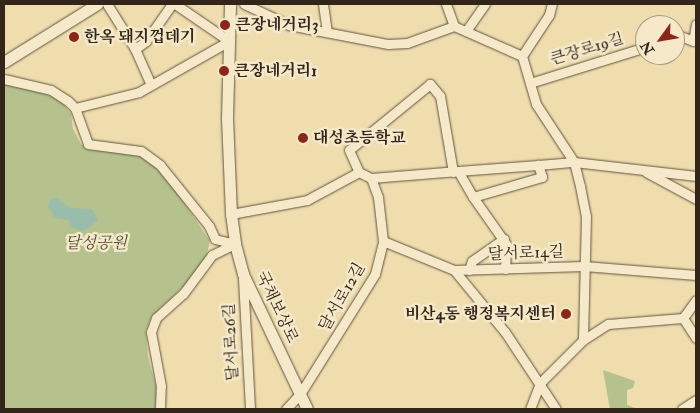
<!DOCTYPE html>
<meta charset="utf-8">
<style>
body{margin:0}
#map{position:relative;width:700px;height:413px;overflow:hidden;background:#efddad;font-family:"IM FELL Double Pica","Noto Serif KR",serif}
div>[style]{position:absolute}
.green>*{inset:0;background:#b5c28d}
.water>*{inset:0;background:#9abcaa}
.roads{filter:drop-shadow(0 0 1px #60543e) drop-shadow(0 0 1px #60543e)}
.street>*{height:9px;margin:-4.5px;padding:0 4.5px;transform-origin:4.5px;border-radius:4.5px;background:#f5e9ca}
.secondary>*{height:11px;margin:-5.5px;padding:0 5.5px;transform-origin:5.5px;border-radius:5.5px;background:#f5e9ca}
.dots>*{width:14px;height:14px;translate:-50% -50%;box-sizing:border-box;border:2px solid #f5e9ca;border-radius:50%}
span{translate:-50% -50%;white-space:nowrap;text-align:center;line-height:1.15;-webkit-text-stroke:5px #f5e9ca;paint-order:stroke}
.poi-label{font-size:16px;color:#312619;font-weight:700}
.left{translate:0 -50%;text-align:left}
.right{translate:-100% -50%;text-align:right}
.street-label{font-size:16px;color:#312619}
.park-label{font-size:16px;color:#524d36;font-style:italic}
.frame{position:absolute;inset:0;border:5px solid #312619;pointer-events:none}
.north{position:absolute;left:635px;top:15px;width:50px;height:50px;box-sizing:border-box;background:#f5e9ca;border:1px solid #a79b83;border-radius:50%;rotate:238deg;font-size:14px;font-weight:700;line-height:20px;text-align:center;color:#312619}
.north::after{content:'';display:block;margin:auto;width:18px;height:22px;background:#8f2418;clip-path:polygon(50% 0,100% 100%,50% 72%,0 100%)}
</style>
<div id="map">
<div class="green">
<i style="clip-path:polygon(4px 83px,23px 86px,59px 99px,71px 114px,73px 129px,81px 144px,89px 150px,142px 155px,168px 179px,210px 241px,206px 257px,189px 281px,151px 317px,146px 331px,148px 357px,157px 390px,155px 409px,4px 409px)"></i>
<i style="clip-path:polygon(603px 370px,635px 381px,633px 388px,627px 390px,627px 405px,638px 409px,610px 409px)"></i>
</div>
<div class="water">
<i style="clip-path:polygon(57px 198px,70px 208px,92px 209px,98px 220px,84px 231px,72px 228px,68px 220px,55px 218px,48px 206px,50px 199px)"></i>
</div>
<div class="roads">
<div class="street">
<i style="left:107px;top:4px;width:53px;rotate:58.1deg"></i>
<i style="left:135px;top:49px;width:39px;rotate:66deg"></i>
<i style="left:244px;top:4px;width:50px;rotate:25deg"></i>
<i style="left:289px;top:25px;width:101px;rotate:10.9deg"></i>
<i style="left:388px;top:44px;width:19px;rotate:-3deg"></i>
<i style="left:407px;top:43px;width:50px;rotate:-19.9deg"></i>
<i style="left:454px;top:26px;width:74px;rotate:23.8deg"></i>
<i style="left:522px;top:56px;width:50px;rotate:73.7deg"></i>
<i style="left:536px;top:104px;width:69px;rotate:56.8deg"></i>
<i style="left:574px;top:162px;width:25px;rotate:76deg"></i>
<i style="left:580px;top:186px;width:31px;rotate:79deg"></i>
<i style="left:586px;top:216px;width:124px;rotate:91.4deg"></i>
<i style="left:323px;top:4px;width:27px;rotate:82deg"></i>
<i style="left:446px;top:4px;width:23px;rotate:70deg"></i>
<i style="left:466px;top:31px;width:33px;rotate:-55deg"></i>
<i style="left:675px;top:34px;width:19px;rotate:21deg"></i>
<i style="left:693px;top:41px;width:17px;rotate:-80deg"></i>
<i style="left:135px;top:49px;width:14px;rotate:-36deg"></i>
<i style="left:146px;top:41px;width:45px;rotate:-54.9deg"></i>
<i style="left:522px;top:56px;width:49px;rotate:-56.6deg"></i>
<i style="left:549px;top:15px;width:11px;rotate:-75deg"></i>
<i style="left:4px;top:79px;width:48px;rotate:13.2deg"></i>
<i style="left:51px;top:90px;width:20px;rotate:33deg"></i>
<i style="left:68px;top:101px;width:10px;rotate:45deg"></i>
<i style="left:75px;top:108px;width:38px;rotate:70deg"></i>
<i style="left:88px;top:144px;width:53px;rotate:7.5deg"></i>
<i style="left:141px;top:151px;width:24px;rotate:36deg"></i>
<i style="left:160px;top:165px;width:78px;rotate:51.2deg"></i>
<i style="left:209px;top:226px;width:14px;rotate:65deg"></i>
<i style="left:215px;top:239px;width:21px;rotate:14deg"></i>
<i style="left:530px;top:83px;width:114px;rotate:-17.3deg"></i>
<i style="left:639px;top:49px;width:14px;rotate:-65deg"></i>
<i style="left:75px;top:108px;width:66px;rotate:-14deg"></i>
<i style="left:139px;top:92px;width:103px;rotate:-29.5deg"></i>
<i style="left:229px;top:41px;width:65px;rotate:-145.6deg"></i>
<i style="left:458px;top:171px;width:30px;rotate:60deg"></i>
<i style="left:473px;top:197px;width:72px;rotate:-16.2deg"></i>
<i style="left:542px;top:177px;width:13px;rotate:-108deg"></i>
<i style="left:453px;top:172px;width:77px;rotate:-99.7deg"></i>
<i style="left:440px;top:96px;width:16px;rotate:-130deg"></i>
<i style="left:430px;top:84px;width:104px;rotate:140.8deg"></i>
<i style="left:349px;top:150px;width:24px;rotate:66deg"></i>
<i style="left:359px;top:172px;width:13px;rotate:27deg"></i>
<i style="left:371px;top:178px;width:87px;rotate:-4.6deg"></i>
<i style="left:458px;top:171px;width:80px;rotate:-4.3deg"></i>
<i style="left:538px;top:165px;width:36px;rotate:-5deg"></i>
<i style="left:574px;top:162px;width:123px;rotate:6.5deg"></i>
<i style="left:646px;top:172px;width:57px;rotate:28.4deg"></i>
<i style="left:473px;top:197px;width:57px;rotate:54.9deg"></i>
<i style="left:506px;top:244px;width:25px;rotate:92deg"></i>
<i style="left:231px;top:214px;width:77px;rotate:-10.4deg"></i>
<i style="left:307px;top:200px;width:59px;rotate:-28.3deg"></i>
<i style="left:383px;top:241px;width:77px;rotate:22.2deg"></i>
<i style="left:454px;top:270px;width:80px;rotate:50.6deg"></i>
<i style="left:505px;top:332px;width:92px;rotate:56.5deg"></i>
<i style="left:454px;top:270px;width:130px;rotate:-1.8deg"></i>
<i style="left:584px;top:266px;width:112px;rotate:4.6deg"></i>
<i style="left:469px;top:270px;width:9px;rotate:-72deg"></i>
<i style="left:472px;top:261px;width:39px;rotate:-35deg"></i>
<i style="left:243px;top:279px;width:130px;rotate:86.9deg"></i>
<i style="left:683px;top:318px;width:24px;rotate:57deg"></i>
<i style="left:160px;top:409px;width:23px;rotate:-88deg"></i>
<i style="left:161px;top:386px;width:55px;rotate:-100.5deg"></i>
<i style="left:151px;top:332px;width:15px;rotate:-70deg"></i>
<i style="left:156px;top:318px;width:36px;rotate:-42deg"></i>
<i style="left:183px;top:294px;width:49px;rotate:-53.4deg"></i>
<i style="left:212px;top:255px;width:25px;rotate:-26deg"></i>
<i style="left:286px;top:409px;width:21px;rotate:-47deg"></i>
<i style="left:300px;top:394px;width:142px;rotate:-58deg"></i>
<i style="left:375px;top:274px;width:34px;rotate:-76deg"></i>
<i style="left:383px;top:241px;width:44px;rotate:-96.5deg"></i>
<i style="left:378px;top:197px;width:20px;rotate:-110deg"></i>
<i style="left:530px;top:409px;width:28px;rotate:-69deg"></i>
<i style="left:540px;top:383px;width:61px;rotate:-45deg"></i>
<i style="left:583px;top:340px;width:30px;rotate:-33deg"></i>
<i style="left:608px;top:324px;width:75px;rotate:-4.6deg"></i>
<i style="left:683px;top:318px;width:22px;rotate:-54deg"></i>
<i style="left:682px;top:409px;width:17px;rotate:-33deg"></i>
</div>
<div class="secondary">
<i style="left:230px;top:4px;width:114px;rotate:91.5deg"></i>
<i style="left:227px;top:118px;width:96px;rotate:87.6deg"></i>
<i style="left:231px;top:214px;width:30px;rotate:82deg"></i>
<i style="left:235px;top:244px;width:31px;rotate:75deg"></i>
<i style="left:243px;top:274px;width:149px;rotate:64.6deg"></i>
<i style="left:4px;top:62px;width:110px;rotate:-31.9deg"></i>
</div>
</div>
<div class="dots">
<i style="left:225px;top:25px;background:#8f2418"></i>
<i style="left:74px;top:37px;background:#8f2418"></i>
<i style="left:224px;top:71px;background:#8f2418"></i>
<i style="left:303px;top:138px;background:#8f2418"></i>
<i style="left:566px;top:314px;background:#8f2418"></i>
</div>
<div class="poi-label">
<span class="left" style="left:235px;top:25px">큰장네거리3</span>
<span class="left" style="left:84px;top:37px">한옥 돼지껍데기</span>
<span class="left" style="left:234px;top:71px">큰장네거리1</span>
<span class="left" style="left:313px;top:138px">대성초등학교</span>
<span class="right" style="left:556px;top:314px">비산4동 행정복지센터</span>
</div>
<div class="street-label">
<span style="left:587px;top:49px;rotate:-17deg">큰장로19길</span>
<span style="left:526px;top:253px;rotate:-2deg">달서로14길</span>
<span style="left:342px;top:297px;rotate:-60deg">달서로12길</span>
<span style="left:277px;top:307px;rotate:65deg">국채보상로</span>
<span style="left:231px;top:342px;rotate:-93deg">달서로26길</span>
</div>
<div class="park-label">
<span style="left:96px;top:243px">달성공원</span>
</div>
<div class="frame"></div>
<div class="north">N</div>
</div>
